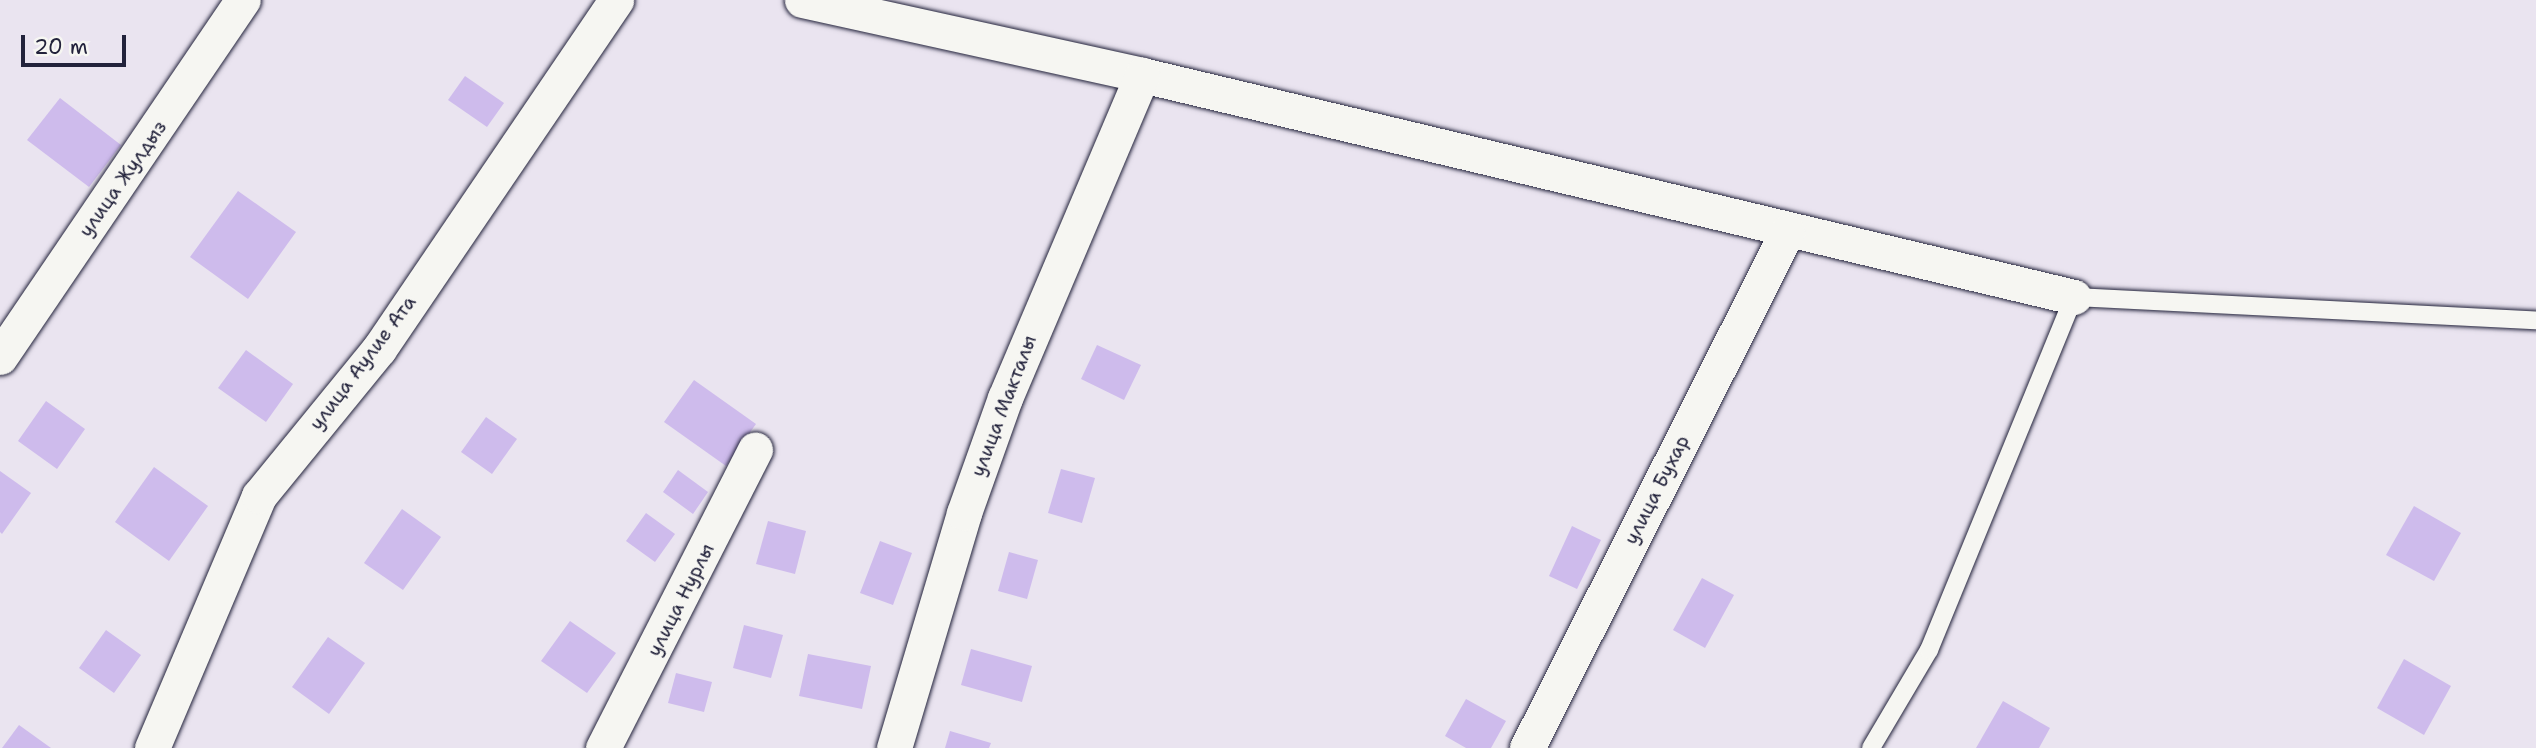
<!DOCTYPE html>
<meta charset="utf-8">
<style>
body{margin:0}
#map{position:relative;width:2536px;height:748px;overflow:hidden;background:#eae4f0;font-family:"Shantell Sans",sans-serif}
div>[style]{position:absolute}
.building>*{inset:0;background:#cebbec}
.roads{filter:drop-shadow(0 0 2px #22223b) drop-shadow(0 0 2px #22223b)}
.lane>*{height:18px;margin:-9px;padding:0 9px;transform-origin:9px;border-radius:9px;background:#f6f6f2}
.street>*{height:35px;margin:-17.5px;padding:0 17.5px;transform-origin:17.5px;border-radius:17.5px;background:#f6f6f2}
span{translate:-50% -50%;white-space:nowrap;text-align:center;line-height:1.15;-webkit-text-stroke:5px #f6f6f2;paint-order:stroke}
.street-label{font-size:19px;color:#22223b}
.scale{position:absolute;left:21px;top:35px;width:105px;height:32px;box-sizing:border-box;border:4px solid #22223b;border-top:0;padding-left:9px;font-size:21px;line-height:24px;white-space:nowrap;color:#22223b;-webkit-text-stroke:5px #f6f6f2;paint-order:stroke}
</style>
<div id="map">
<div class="building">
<i style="clip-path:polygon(465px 76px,504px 103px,487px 127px,448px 100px)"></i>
<i style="clip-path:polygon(60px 98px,121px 145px,89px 187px,27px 140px)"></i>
<i style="clip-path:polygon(238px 191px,296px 232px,248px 299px,190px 257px)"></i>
<i style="clip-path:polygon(1097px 345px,1141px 365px,1124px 400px,1081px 379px)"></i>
<i style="clip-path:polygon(246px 350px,293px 384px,266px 422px,218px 388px)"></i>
<i style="clip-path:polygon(694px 380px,756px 424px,726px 466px,664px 422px)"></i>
<i style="clip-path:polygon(46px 401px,85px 429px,57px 469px,18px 441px)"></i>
<i style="clip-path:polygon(486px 417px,517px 439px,492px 474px,461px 452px)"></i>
<i style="clip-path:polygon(154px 467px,208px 506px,169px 561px,115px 522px)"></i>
<i style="clip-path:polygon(1061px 469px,1095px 478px,1082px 523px,1048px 513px)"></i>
<i style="clip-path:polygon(678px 470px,708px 492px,693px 514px,663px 492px)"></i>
<i style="clip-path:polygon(0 471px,31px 493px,2px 534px,0 532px)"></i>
<i style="clip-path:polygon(2414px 506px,2461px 533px,2434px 581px,2386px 555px)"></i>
<i style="clip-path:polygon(402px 509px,441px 537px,403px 590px,364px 563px)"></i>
<i style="clip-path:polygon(646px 513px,675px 534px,655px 562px,626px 541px)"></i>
<i style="clip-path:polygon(768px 521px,806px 531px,795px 574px,756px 564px)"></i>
<i style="clip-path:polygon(1572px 526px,1601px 540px,1577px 589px,1549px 576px)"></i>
<i style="clip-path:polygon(880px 541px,912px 553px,893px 605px,860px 593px)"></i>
<i style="clip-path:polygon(1009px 552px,1038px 560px,1027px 599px,998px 591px)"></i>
<i style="clip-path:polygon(1702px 578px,1734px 595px,1705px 648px,1673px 630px)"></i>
<i style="clip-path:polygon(570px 621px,616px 653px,587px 693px,541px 661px)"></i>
<i style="clip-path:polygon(744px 625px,783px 635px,771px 678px,733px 668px)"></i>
<i style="clip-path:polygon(106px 630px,141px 655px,114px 693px,79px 668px)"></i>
<i style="clip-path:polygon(328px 637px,365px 663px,329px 714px,292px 687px)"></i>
<i style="clip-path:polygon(971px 649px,1032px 666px,1022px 702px,961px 685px)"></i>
<i style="clip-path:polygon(808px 654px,871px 666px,862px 709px,799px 696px)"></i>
<i style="clip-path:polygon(2404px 659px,2451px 686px,2424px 735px,2377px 708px)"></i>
<i style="clip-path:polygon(676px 673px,712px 682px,704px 712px,668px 703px)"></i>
<i style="clip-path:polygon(1466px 699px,1506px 721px,1491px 748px,1466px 748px,1445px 736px)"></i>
<i style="clip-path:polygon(2003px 701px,2050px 728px,2039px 748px,1976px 748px)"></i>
<i style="clip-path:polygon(19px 725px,51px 748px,2px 748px)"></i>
<i style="clip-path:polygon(950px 731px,991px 743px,989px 748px,945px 748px)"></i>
</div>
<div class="roads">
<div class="lane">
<i style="left:1871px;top:748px;width:114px;rotate:-59.4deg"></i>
<i style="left:1929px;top:650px;width:382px;rotate:-67.7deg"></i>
<i style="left:2074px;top:297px;width:463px;rotate:2.9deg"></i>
</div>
<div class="street">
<i style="left:802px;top:0;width:348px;rotate:12.4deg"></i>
<i style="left:1142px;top:75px;width:958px;rotate:13.4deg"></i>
<i style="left:0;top:357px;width:432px;rotate:-55.8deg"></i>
<i style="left:152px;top:748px;width:274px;rotate:-67deg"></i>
<i style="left:259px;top:496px;width:190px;rotate:-50.8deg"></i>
<i style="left:379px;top:349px;width:422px;rotate:-55.8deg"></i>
<i style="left:603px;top:748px;width:335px;rotate:-63deg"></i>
<i style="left:894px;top:748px;width:245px;rotate:-73.4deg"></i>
<i style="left:964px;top:513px;width:122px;rotate:-70.4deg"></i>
<i style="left:1005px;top:398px;width:351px;rotate:-67deg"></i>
<i style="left:1527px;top:748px;width:578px;rotate:-63.26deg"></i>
</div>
</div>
<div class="street-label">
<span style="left:123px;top:179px;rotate:-55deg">улица Жулдыз</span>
<span style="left:363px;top:363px;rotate:-53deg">улица Аулие Ата</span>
<span style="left:1004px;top:406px;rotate:-69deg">улица Макталы</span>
<span style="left:1657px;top:490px;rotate:-63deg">улица Бухар</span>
<span style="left:681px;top:600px;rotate:-63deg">улица Нурлы</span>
</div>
<div class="scale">20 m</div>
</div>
